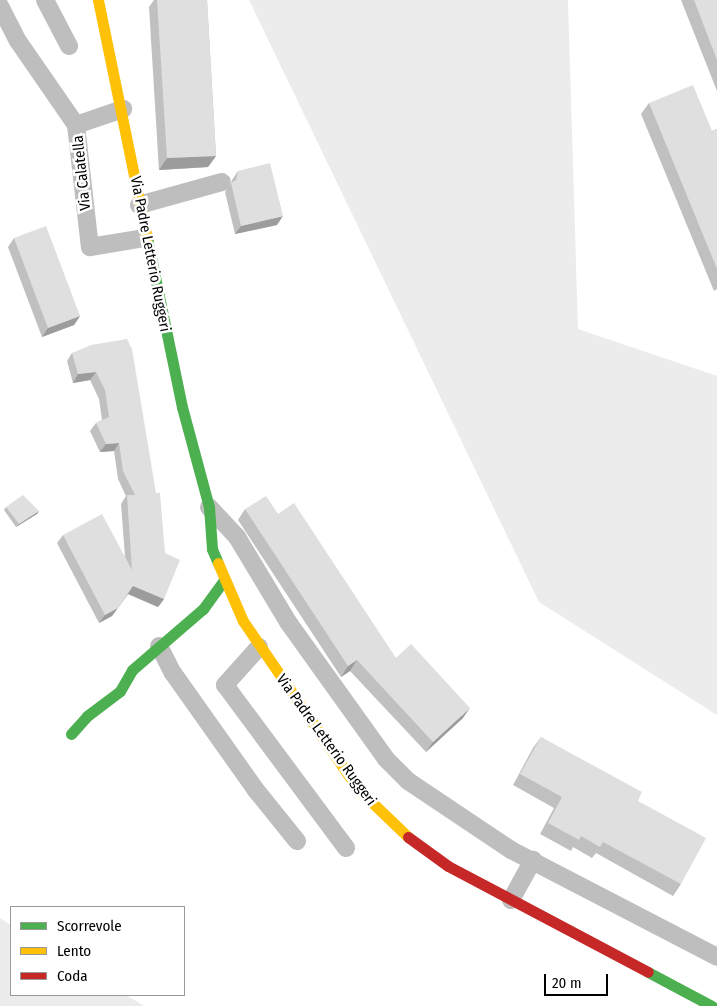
<!DOCTYPE html>
<style>
body{margin:0}
#map{position:relative;width:717px;height:1006px;overflow:hidden;background:#fff;font-family:"Fira Sans Condensed",sans-serif}
div>[style]{position:absolute}
.green>*{inset:0;background:#ececec}
.street>*{height:18px;margin:-9px;padding:0 9px;transform-origin:9px;border-radius:9px;background:#bebebe}
.fast>*{height:11px;margin:-5.5px;padding:0 5.5px;transform-origin:5.5px;border-radius:5.5px;background:#4caf50}
.slow>*{height:11px;margin:-5.5px;padding:0 5.5px;transform-origin:5.5px;border-radius:5.5px;background:#ffc107}
.jam>*{height:11px;margin:-5.5px;padding:0 5.5px;transform-origin:5.5px;border-radius:5.5px;background:#c62828}
.wall>*{inset:0;background:#c0c0c0}
.shaded-wall>*{inset:0;background:#9c9c9c}
.building>*{inset:0;background:#dfdfdf}
span{translate:-50% -50%;white-space:nowrap;text-align:center;line-height:1.15;-webkit-text-stroke:5px #fff;paint-order:stroke}
.street-label{font-size:15px;color:#000}
.legend{position:absolute;left:10px;top:906px;width:175px;height:90px;box-sizing:border-box;background:#fff;border:1px solid #999;margin:0;padding:6px 9px;list-style:none;font-size:15px;color:#000}
.legend li{display:flex;align-items:center;gap:10px;height:25px}
.legend b{width:25px;border:1px solid #999}
.scale{position:absolute;left:544px;top:974px;width:64px;height:22px;box-sizing:border-box;border:2px solid #000;border-top:0;padding-left:6px;font-size:15px;line-height:18px;white-space:nowrap;color:#000;-webkit-text-stroke:4px #fff;paint-order:stroke}
</style>
<div id="map">
<div class="green">
<i style="clip-path:polygon(249px 0,568px 0,578px 329px,717px 376px,717px 715px,539px 602px)"></i>
<i style="clip-path:polygon(0 918px,11px 925px,11px 995px,126px 995px,144px 1006px,0 1006px)"></i>
</div>
<div class="street">
<i style="left:45px;top:0;width:52px;rotate:62.4deg"></i>
<i style="left:0;top:6px;width:39px;rotate:63deg"></i>
<i style="left:18px;top:41px;width:102px;rotate:55.4deg"></i>
<i style="left:76px;top:125px;width:123px;rotate:83.5deg"></i>
<i style="left:90px;top:247px;width:56px;rotate:-9.3deg"></i>
<i style="left:76px;top:125px;width:50px;rotate:-18.8deg"></i>
<i style="left:139px;top:205px;width:86px;rotate:-15.5deg"></i>
<i style="left:209px;top:507px;width:41px;rotate:47deg"></i>
<i style="left:237px;top:537px;width:99px;rotate:59deg"></i>
<i style="left:288px;top:622px;width:168px;rotate:54.4deg"></i>
<i style="left:386px;top:759px;width:31px;rotate:45deg"></i>
<i style="left:408px;top:781px;width:124px;rotate:33.8deg"></i>
<i style="left:511px;top:850px;width:232px;rotate:27.4deg"></i>
<i style="left:159px;top:646px;width:30px;rotate:63deg"></i>
<i style="left:173px;top:673px;width:142px;rotate:54.7deg"></i>
<i style="left:255px;top:789px;width:67px;rotate:51.1deg"></i>
<i style="left:259px;top:647px;width:51px;rotate:131.8deg"></i>
<i style="left:225px;top:685px;width:203px;rotate:53.4deg"></i>
<i style="left:511px;top:900px;width:46px;rotate:-61.2deg"></i>
</div>
<div class="fast">
<i style="left:147px;top:238px;width:173px;rotate:78.3deg"></i>
<i style="left:182px;top:407px;width:104px;rotate:74.9deg"></i>
<i style="left:209px;top:507px;width:42px;rotate:85.9deg"></i>
<i style="left:212px;top:549px;width:15px;rotate:67deg"></i>
<i style="left:71px;top:734px;width:24px;rotate:-48deg"></i>
<i style="left:87px;top:716px;width:41px;rotate:-37.1deg"></i>
<i style="left:120px;top:691px;width:24px;rotate:-60deg"></i>
<i style="left:132px;top:670px;width:94px;rotate:-40.7deg"></i>
<i style="left:203px;top:609px;width:36px;rotate:-54deg"></i>
<i style="left:648px;top:972px;width:72px;rotate:28deg"></i>
</div>
<div class="slow">
<i style="left:98px;top:0;width:243px;rotate:78.4deg"></i>
<i style="left:218px;top:563px;width:63px;rotate:66.7deg"></i>
<i style="left:243px;top:621px;width:204px;rotate:55.6deg"></i>
<i style="left:358px;top:789px;width:69px;rotate:43.8deg"></i>
</div>
<div class="jam">
<i style="left:408px;top:837px;width:49px;rotate:35.9deg"></i>
<i style="left:448px;top:866px;width:226px;rotate:27.9deg"></i>
</div>
<div class="wall">
<i style="clip-path:polygon(154px 0,207px 0,216px 156px,208px 167px,159px 170px,149px 7px)"></i>
<i style="clip-path:polygon(681px 0,717px 0,717px 91px)"></i>
<i style="clip-path:polygon(649px 103px,712px 131px,717px 129px,717px 289px,714px 291px,641px 114px)"></i>
<i style="clip-path:polygon(238px 171px,277px 225px,235px 234px,225px 192px,231px 183px,232px 180px)"></i>
<i style="clip-path:polygon(14px 238px,80px 316px,74px 325px,42px 337px,8px 247px)"></i>
<i style="clip-path:polygon(127px 339px,164px 599px,158px 607px,128px 594px,112px 616px,99px 623px,57px 543px,63px 535px,125px 557px,121px 504px,126px 496px,118px 479px,114px 451px,100px 452px,90px 431px,96px 423px,102px 420px,99px 399px,90px 380px,73px 383px,67px 361px,72px 353px)"></i>
<i style="clip-path:polygon(6px 507px,39px 511px,37px 514px,16px 527px,4px 510px)"></i>
<i style="clip-path:polygon(245px 509px,396px 658px,463px 718px,426px 752px,350px 671px,341px 677px,238px 520px)"></i>
<i style="clip-path:polygon(541px 737px,638px 801px,681px 884px,673px 896px,596px 853px,592px 858px,573px 847px,571px 851px,540px 834px,554px 808px,513px 785px,533px 748px)"></i>
</div>
<div class="shaded-wall">
<i style="clip-path:polygon(216px 156px,208px 167px,159px 170px,167px 158px)"></i>
<i style="clip-path:polygon(283px 216px,277px 225px,235px 234px,241px 226px)"></i>
<i style="clip-path:polygon(80px 316px,74px 325px,42px 337px,48px 328px)"></i>
<i style="clip-path:polygon(96px 372px,90px 380px,73px 383px,78px 374px)"></i>
<i style="clip-path:polygon(119px 443px,114px 451px,100px 452px,106px 444px)"></i>
<i style="clip-path:polygon(39px 511px,37px 514px,16px 527px,19px 524px)"></i>
<i style="clip-path:polygon(133px 586px,164px 599px,158px 607px,128px 594px,112px 616px,99px 623px,105px 615px)"></i>
<i style="clip-path:polygon(357px 660px,350px 671px,341px 677px,348px 666px)"></i>
<i style="clip-path:polygon(470px 708px,463px 718px,426px 752px,433px 742px)"></i>
</div>
<div class="building">
<i style="clip-path:polygon(157px 0,207px 0,216px 156px,167px 158px)"></i>
<i style="clip-path:polygon(694px 0,717px 0,717px 60px)"></i>
<i style="clip-path:polygon(693px 85px,712px 131px,717px 129px,717px 269px,649px 103px)"></i>
<i style="clip-path:polygon(270px 163px,283px 216px,241px 226px,231px 183px,236px 180px,238px 171px)"></i>
<i style="clip-path:polygon(46px 226px,80px 316px,48px 328px,14px 238px)"></i>
<i style="clip-path:polygon(127px 339px,132px 349px,156px 493px,160px 493px,165px 553px,180px 560px,164px 599px,133px 586px,118px 608px,105px 615px,63px 535px,102px 514px,132px 570px,127px 495px,135px 495px,123px 471px,119px 443px,106px 444px,96px 423px,109px 417px,105px 390px,96px 372px,78px 374px,72px 353px,91px 345px)"></i>
<i style="clip-path:polygon(23px 495px,39px 511px,19px 524px,6px 507px)"></i>
<i style="clip-path:polygon(266px 496px,278px 514px,294px 503px,396px 658px,411px 644px,470px 708px,433px 742px,357px 660px,348px 666px,245px 509px)"></i>
<i style="clip-path:polygon(541px 737px,642px 792px,638px 801px,706px 838px,681px 884px,603px 842px,600px 847px,581px 836px,579px 840px,548px 823px,562px 797px,520px 774px)"></i>
</div>
<div class="street-label">
<span style="left:82px;top:173px;rotate:-96deg">Via Calatella</span>
<span style="left:150px;top:254px;rotate:79deg">Via Padre Letterio Ruggeri</span>
<span style="left:326px;top:740px;rotate:54deg">Via Padre Letterio Ruggeri</span>
</div>
<ul class="legend">
<li><b style="height:6px;background:#4caf50"></b>Scorrevole</li>
<li><b style="height:6px;background:#ffc107"></b>Lento</li>
<li><b style="height:6px;background:#c62828"></b>Coda</li>
</ul>
<div class="scale">20 m</div>
</div>
